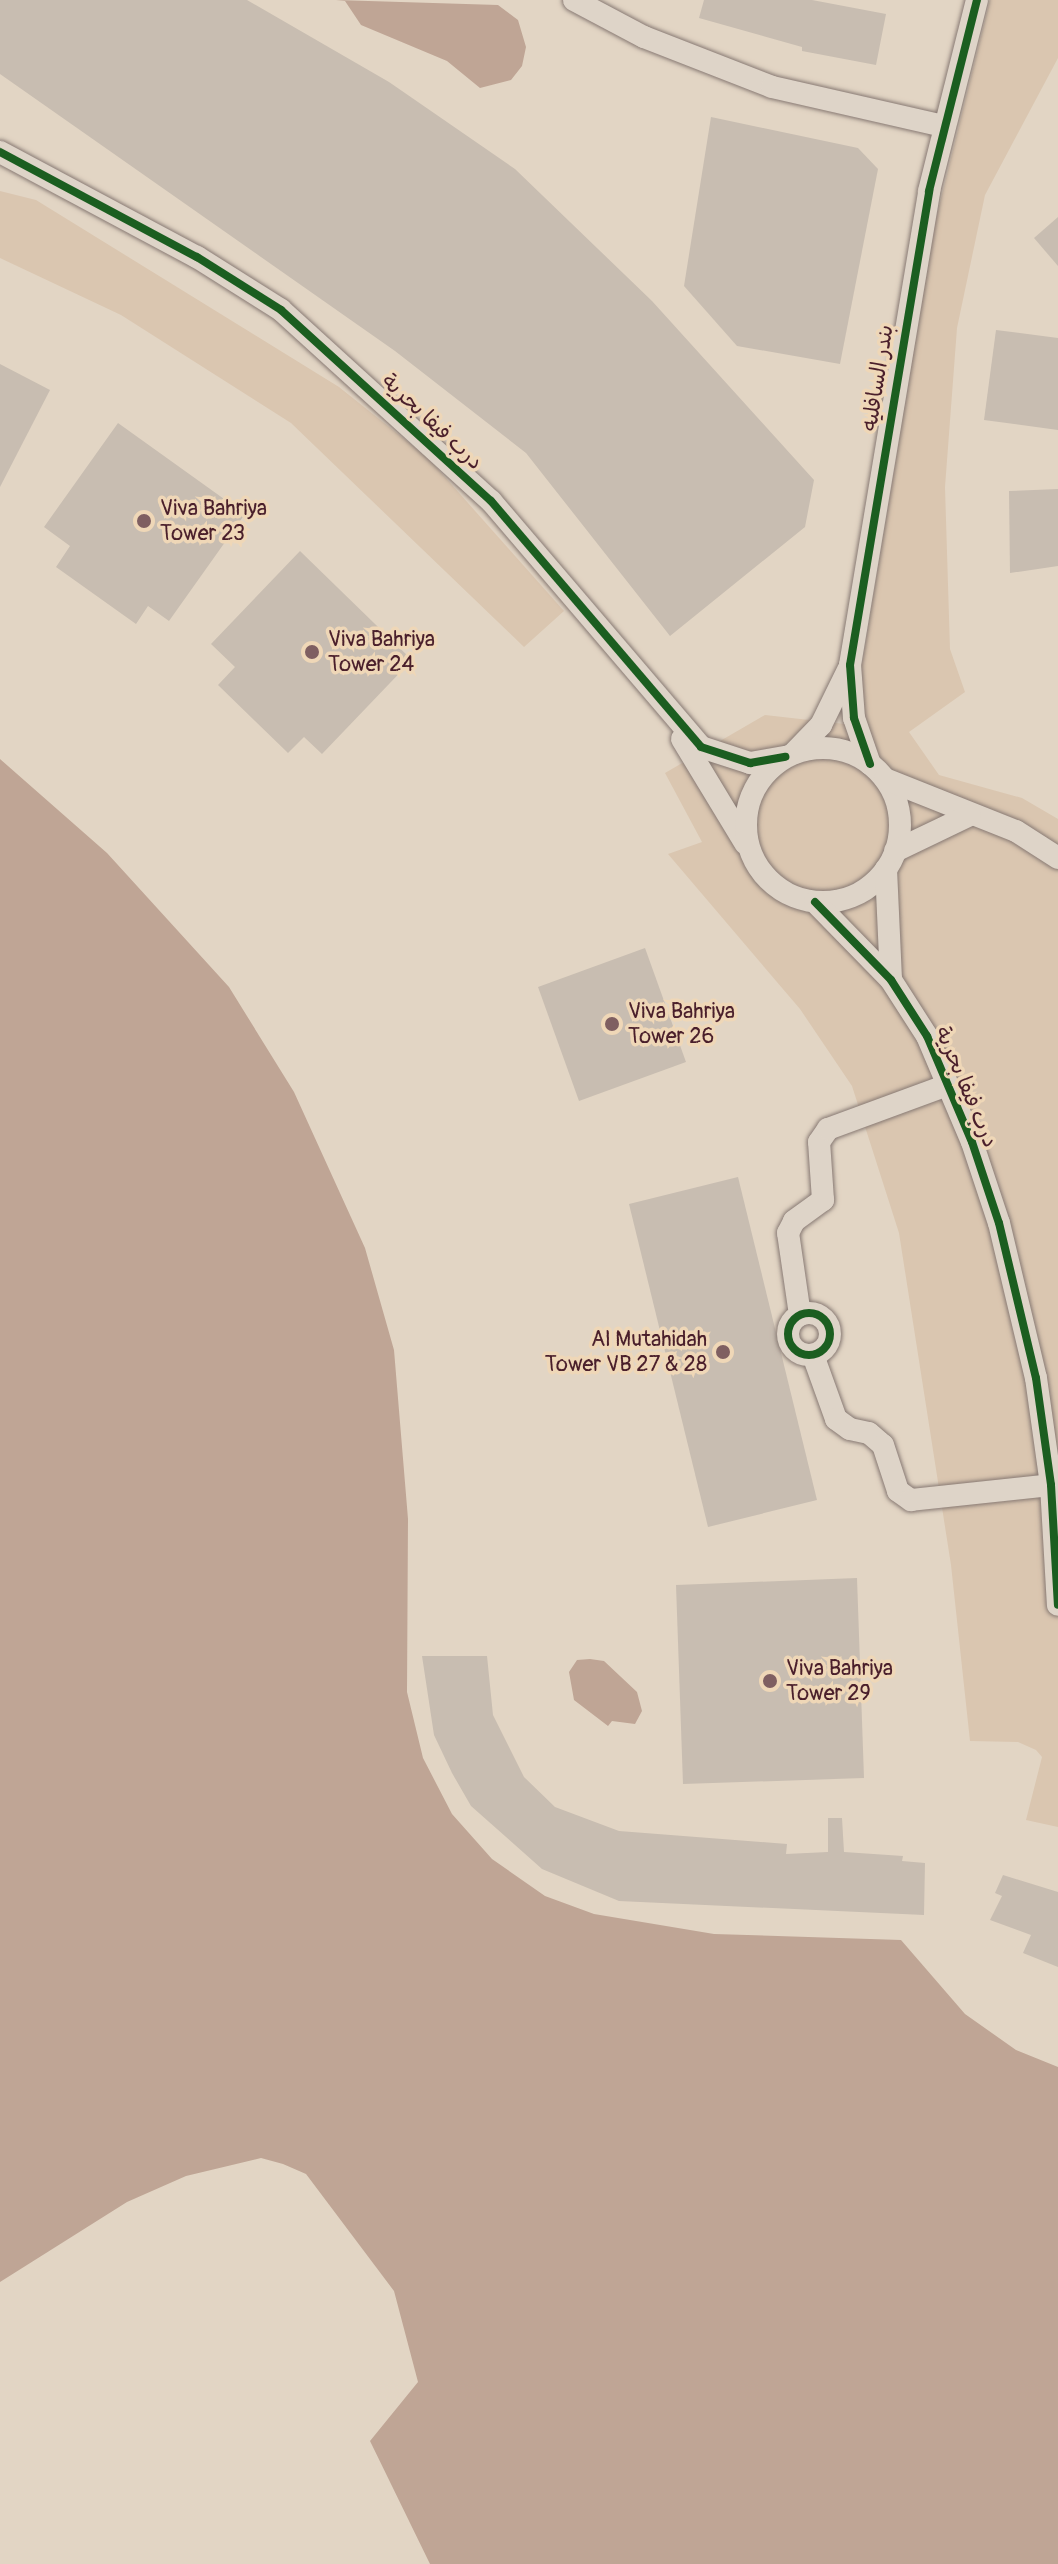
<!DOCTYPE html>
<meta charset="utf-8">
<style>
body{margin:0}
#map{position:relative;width:1058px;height:2564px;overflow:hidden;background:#e2d5c4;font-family:Pangolin,"Playpen Sans Arabic",sans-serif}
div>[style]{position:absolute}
.green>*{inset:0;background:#dac6b0}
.water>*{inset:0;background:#bfa595}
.building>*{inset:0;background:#c8bdb1}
.roads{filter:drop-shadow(0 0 2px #877973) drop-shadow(0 0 2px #877973)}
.street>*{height:22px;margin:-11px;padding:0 11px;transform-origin:11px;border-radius:11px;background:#ded4c8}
.street>.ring{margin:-11px;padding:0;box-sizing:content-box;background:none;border:22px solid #ded4c8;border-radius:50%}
.cycleway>*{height:8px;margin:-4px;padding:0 4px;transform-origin:4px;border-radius:4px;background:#1b5e20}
.cycleway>.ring{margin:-4px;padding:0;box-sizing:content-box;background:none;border:8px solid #1b5e20;border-radius:50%}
.dots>*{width:22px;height:22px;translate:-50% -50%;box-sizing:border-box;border:4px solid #efd7b7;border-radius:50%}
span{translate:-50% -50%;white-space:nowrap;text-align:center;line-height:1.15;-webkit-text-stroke:7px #efd7b7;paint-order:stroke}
.street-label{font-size:22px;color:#4a1f2b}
.poi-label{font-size:22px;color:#4a1f2b}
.left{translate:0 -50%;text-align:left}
.right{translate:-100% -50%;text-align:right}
</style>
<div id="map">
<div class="green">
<i style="clip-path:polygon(990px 0,1058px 0,1058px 58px,985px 195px,957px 328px,945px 487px,950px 649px,965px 692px,909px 732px,939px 775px,1022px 798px,1058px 819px,1058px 1827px,1026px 1820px,1042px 1757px,1036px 1750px,1018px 1742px,970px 1741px,951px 1565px,899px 1233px,852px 1086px,800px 1009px,668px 854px,702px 842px,665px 773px,765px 715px,862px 726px,859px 683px,934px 227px)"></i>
<i style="clip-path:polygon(0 191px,36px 200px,339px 387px,428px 458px,564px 611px,524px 647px,291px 423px,121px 315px,0 258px)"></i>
</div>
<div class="water">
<i style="clip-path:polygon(336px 0,498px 5px,518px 20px,526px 47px,522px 66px,511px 80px,480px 88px,447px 61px,361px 25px,345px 1px)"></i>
<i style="clip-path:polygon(0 759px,107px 853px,229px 987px,294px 1092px,365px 1248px,394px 1350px,408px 1519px,407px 1692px,423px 1758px,452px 1814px,492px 1859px,545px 1896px,594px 1914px,714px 1934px,901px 1940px,965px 2014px,1016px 2050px,1058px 2067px,1058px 2564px,430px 2564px,370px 2441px,418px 2382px,394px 2291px,306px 2174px,283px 2164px,261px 2158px,186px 2176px,127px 2202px,0 2282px)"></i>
<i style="clip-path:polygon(590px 1659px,604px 1661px,637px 1692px,642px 1711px,635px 1724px,612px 1721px,608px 1726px,574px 1700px,569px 1672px,577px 1660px)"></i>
</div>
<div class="building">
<i style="clip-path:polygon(0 0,247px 0,389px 82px,515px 169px,652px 301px,814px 480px,805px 527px,670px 636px,526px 453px,395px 351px,0 74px)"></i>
<i style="clip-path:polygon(704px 0,812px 0,886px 14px,876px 65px,802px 51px,802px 47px,699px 18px)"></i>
<i style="clip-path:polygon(711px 117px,858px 148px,878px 169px,840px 364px,737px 346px,684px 286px)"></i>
<i style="clip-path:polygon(1058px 217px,1058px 266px,1034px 238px)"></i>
<i style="clip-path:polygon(996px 330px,1058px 338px,1058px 430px,984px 420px)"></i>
<i style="clip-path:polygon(0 364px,50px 390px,0 487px)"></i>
<i style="clip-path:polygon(118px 423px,245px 514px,169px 621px,148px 606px,136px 624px,56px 567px,70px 546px,44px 527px)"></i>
<i style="clip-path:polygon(1058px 489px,1058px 566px,1010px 573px,1009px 491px)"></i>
<i style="clip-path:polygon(300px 551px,412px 660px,322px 754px,304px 737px,288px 753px,218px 685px,235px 667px,211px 644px)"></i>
<i style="clip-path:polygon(645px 948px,686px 1062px,579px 1101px,538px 987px)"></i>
<i style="clip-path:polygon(738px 1177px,817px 1500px,708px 1527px,629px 1204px)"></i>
<i style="clip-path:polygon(857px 1578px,864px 1778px,683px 1784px,676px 1585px)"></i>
<i style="clip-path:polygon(422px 1656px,487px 1656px,493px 1715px,524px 1777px,555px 1807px,619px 1831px,787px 1844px,786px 1854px,828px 1852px,828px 1818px,842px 1818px,844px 1852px,903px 1856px,902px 1861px,925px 1863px,924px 1915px,619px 1901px,542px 1869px,471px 1806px,452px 1773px,434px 1735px)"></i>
<i style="clip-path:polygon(1003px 1875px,1058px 1892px,1058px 1967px,1023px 1953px,1031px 1935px,990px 1920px,1002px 1896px,995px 1893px)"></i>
</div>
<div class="roads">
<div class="street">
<i style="left:574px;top:0;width:79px;rotate:27.9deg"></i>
<i style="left:644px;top:37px;width:137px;rotate:21.3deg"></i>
<i style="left:772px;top:87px;width:176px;rotate:12.8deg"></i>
<i style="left:0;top:152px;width:223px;rotate:28.1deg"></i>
<i style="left:197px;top:257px;width:99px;rotate:32.2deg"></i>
<i style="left:281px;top:310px;width:284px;rotate:42.3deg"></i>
<i style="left:491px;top:501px;width:323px;rotate:49.5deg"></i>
<i style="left:701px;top:747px;width:52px;rotate:18.1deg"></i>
<i style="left:750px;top:763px;width:36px;rotate:-10deg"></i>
<i style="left:682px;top:739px;width:122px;rotate:58.8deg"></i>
<i class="ring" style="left:746px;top:748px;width:132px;height:132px"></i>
<i style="left:794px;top:753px;width:39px;rotate:-46deg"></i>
<i style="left:821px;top:725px;width:61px;rotate:-63.9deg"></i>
<i style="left:870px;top:764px;width:49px;rotate:-109.2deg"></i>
<i style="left:854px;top:718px;width:53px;rotate:-94.3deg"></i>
<i style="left:850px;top:665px;width:481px;rotate:-80.5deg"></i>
<i style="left:929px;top:191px;width:197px;rotate:-75.9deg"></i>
<i style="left:885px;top:779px;width:141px;rotate:21.7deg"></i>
<i style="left:1016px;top:831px;width:50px;rotate:32.7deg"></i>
<i style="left:895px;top:851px;width:83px;rotate:-25.6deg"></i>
<i style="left:886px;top:869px;width:110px;rotate:87.4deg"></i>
<i style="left:815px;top:902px;width:109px;rotate:45.7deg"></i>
<i style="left:891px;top:980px;width:67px;rotate:57.3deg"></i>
<i style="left:927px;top:1036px;width:115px;rotate:67deg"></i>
<i style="left:972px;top:1142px;width:85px;rotate:71.6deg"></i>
<i style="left:999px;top:1223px;width:159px;rotate:76.6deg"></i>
<i style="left:1036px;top:1378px;width:108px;rotate:82deg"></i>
<i style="left:1051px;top:1485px;width:120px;rotate:86.7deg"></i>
<i class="ring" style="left:788px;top:1313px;width:20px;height:20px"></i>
<i style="left:800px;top:1315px;width:83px;rotate:-98.3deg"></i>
<i style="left:788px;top:1233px;width:13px;rotate:-63deg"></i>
<i style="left:794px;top:1221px;width:36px;rotate:-36deg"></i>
<i style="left:823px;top:1200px;width:58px;rotate:-93.9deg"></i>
<i style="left:819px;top:1142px;width:16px;rotate:-55deg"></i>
<i style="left:828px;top:1129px;width:125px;rotate:-20.2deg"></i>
<i style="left:813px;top:1355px;width:68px;rotate:70.2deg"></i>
<i style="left:836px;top:1419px;width:17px;rotate:36deg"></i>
<i style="left:850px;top:1429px;width:19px;rotate:12deg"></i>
<i style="left:869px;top:1433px;width:18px;rotate:41deg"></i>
<i style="left:883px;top:1445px;width:48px;rotate:71.9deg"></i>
<i style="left:898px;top:1491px;width:16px;rotate:35deg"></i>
<i style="left:911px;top:1500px;width:141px;rotate:-6.1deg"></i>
</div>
</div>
<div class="cycleway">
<i style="left:0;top:152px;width:223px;rotate:28.1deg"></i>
<i style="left:197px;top:257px;width:99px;rotate:32.2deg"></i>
<i style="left:281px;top:310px;width:284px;rotate:42.3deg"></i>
<i style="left:491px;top:501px;width:323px;rotate:49.5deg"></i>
<i style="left:701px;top:747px;width:52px;rotate:18.1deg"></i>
<i style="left:750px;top:763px;width:36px;rotate:-10deg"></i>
<i style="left:870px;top:764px;width:49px;rotate:-109.2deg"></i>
<i style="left:854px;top:718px;width:53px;rotate:-94.3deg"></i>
<i style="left:850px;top:665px;width:481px;rotate:-80.5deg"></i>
<i style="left:929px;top:191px;width:197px;rotate:-75.9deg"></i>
<i style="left:815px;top:902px;width:109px;rotate:45.7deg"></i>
<i style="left:891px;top:980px;width:67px;rotate:57.3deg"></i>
<i style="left:927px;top:1036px;width:115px;rotate:67deg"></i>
<i style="left:972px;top:1142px;width:85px;rotate:71.6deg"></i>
<i style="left:999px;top:1223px;width:159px;rotate:76.6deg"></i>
<i style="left:1036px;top:1378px;width:108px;rotate:82deg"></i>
<i style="left:1051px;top:1485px;width:120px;rotate:86.7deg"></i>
<i class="ring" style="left:788px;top:1313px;width:34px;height:34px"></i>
</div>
<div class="dots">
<i style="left:144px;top:521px;background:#7f5f61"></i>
<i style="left:312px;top:652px;background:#7f5f61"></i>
<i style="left:612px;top:1024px;background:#7f5f61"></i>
<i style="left:723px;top:1352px;background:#7f5f61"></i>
<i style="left:770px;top:1681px;background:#7f5f61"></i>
</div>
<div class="street-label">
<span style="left:878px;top:378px;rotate:-81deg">بندر السافليه</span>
<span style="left:432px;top:422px;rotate:43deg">درب فيفا بحرية</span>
<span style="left:966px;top:1087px;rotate:67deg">درب فيفا بحرية</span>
</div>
<div class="poi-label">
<span class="left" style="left:160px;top:521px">Viva Bahriya<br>Tower 23</span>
<span class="left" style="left:328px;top:652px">Viva Bahriya<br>Tower 24</span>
<span class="left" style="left:628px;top:1024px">Viva Bahriya<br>Tower 26</span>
<span class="right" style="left:707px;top:1352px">Al Mutahidah<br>Tower VB 27 &amp; 28</span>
<span class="left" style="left:786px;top:1681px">Viva Bahriya<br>Tower 29</span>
</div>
</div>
